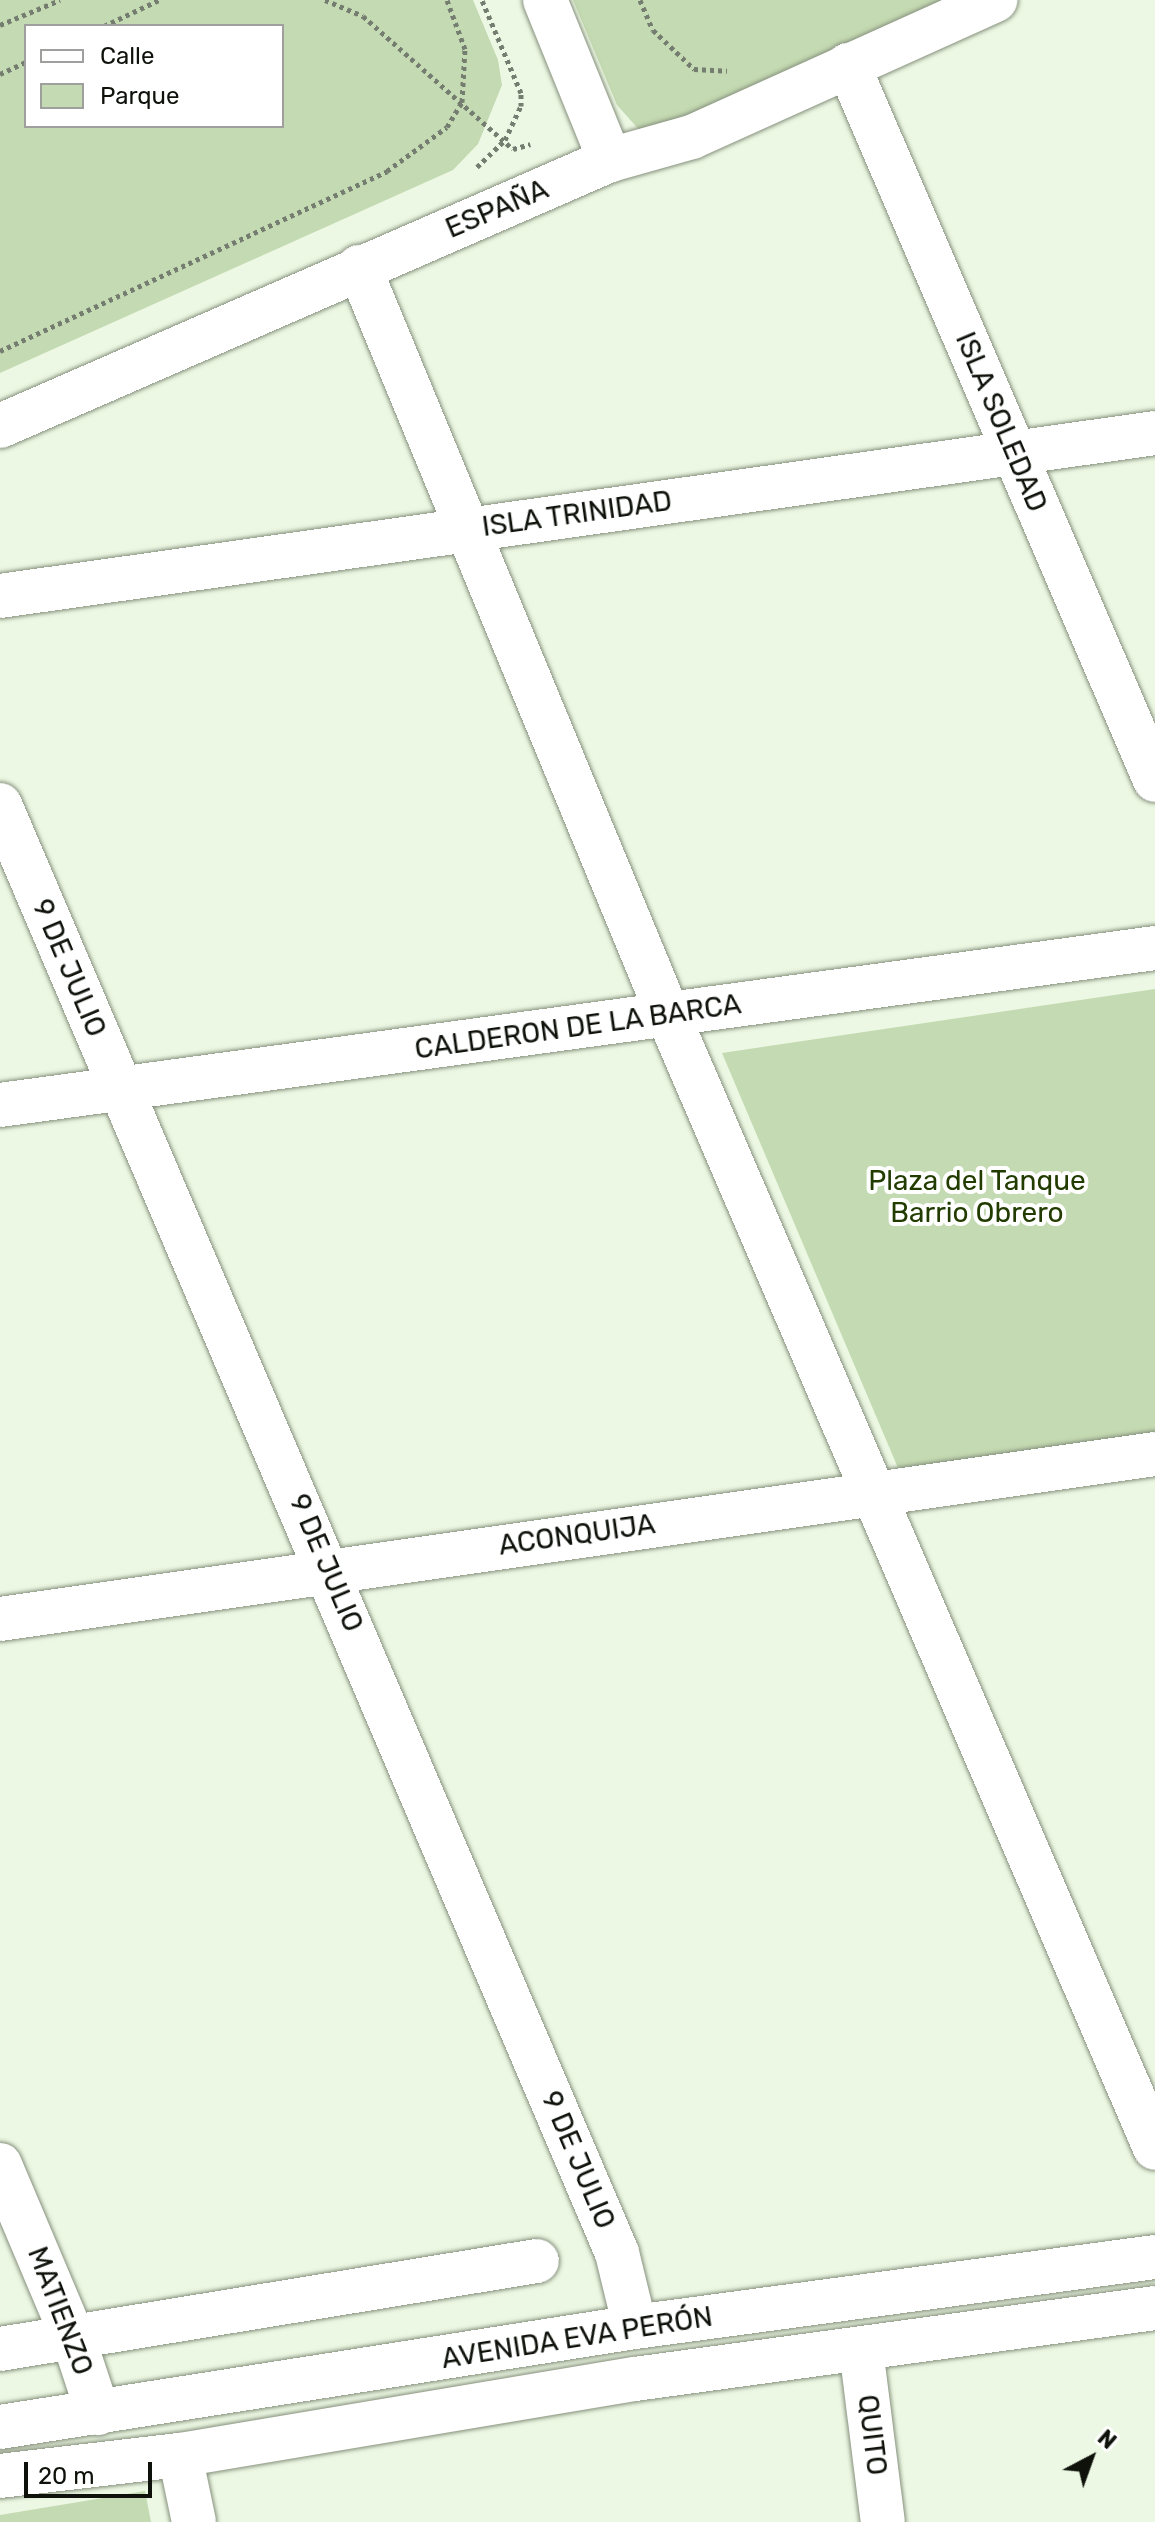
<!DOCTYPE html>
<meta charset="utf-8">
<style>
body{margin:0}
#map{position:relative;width:1155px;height:2522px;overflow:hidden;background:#ecf8e3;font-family:Rubik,sans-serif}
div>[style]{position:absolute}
.green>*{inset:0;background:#c4dab2}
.path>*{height:5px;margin-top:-2.5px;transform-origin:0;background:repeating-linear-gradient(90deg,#757d70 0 4px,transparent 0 8px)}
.roads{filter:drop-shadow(0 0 2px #86907d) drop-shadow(0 0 2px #86907d)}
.street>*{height:44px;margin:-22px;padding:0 22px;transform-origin:22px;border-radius:22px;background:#fff}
.primary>*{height:44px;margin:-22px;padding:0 22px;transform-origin:22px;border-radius:22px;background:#fff}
span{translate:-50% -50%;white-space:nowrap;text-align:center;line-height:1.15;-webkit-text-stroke:8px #fff;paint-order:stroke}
.street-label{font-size:28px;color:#0e120b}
.park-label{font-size:28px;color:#223c00}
.legend{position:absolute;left:24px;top:24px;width:260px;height:104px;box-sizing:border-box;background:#fff;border:2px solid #9fa09d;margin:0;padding:10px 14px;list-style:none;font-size:24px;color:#0e120b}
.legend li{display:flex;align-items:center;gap:16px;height:40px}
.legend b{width:40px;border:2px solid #9fa09d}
.north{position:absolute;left:1051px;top:2418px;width:80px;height:80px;-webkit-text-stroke:6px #fff;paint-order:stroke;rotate:41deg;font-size:22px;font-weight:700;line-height:32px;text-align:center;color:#0e120b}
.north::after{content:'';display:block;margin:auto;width:28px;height:36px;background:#0e120b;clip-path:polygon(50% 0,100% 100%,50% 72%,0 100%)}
.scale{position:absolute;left:24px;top:2462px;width:128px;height:36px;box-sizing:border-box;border:4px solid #0e120b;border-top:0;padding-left:10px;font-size:24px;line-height:28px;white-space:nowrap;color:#0e120b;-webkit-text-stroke:6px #fff;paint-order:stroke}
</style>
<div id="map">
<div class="green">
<i style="clip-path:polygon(evenodd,0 0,473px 0,498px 60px,502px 85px,478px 144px,453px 170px,0 373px,0 0,26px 26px,282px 26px,282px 126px,26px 126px,26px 26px)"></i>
<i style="clip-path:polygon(573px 0,973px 0,792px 80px,642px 133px,617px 105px)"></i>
<i style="clip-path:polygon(1155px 989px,1155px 1441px,901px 1475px,722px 1053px)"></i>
<i style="clip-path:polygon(145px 2491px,151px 2522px,0 2522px,0 2515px)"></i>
</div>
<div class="path">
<i style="left:325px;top:0;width:41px;rotate:22.8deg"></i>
<i style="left:363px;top:16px;width:200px;rotate:41.6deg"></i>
<i style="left:513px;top:149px;width:18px;rotate:-16deg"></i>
<i style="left:640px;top:0;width:33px;rotate:67deg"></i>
<i style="left:653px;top:30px;width:57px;rotate:43.6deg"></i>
<i style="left:694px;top:69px;width:33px;rotate:3deg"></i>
<i style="left:0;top:25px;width:65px;rotate:-22.6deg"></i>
<i style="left:104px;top:26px;width:61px;rotate:-25.3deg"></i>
<i style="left:0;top:74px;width:29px;rotate:-25deg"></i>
<i style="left:477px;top:167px;width:39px;rotate:-44deg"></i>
<i style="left:505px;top:140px;width:38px;rotate:-65deg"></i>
<i style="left:521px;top:106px;width:13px;rotate:-90deg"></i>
<i style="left:521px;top:93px;width:101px;rotate:-112.8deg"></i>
<i style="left:0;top:351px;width:427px;rotate:-24.9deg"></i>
<i style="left:387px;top:171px;width:74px;rotate:-36.3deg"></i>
<i style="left:447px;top:127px;width:29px;rotate:-59deg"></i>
<i style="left:462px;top:102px;width:53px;rotate:-86.8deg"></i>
<i style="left:465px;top:49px;width:52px;rotate:-110.2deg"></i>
</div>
<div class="roads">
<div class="street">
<i style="left:545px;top:0;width:173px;rotate:67.9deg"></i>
<i style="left:848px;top:65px;width:778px;rotate:66.76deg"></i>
<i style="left:359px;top:267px;width:809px;rotate:67.55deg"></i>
<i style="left:668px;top:1015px;width:1233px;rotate:66.74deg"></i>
<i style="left:0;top:426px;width:665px;rotate:-23.56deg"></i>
<i style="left:610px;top:160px;width:85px;rotate:-15.7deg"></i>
<i style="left:692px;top:137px;width:333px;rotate:-24.3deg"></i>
<i style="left:0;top:596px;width:1166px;rotate:-8.03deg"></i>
<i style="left:0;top:805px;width:1574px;rotate:66.92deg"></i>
<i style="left:617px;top:2253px;width:76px;rotate:76.3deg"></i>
<i style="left:0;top:1105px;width:1166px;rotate:-7.74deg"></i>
<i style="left:0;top:1619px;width:1167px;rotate:-8.13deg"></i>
<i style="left:0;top:2165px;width:190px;rotate:67.1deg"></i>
<i style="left:74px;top:2340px;width:77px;rotate:71.8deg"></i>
<i style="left:0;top:2349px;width:544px;rotate:-9.31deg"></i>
<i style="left:861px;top:2349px;width:174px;rotate:82.8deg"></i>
<i style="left:180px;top:2455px;width:68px;rotate:78.2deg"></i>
</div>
<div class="primary">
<i style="left:0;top:2427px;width:643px;rotate:-8.95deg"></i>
<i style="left:635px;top:2327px;width:525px;rotate:-7.67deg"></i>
<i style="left:0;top:2476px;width:181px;rotate:-6.7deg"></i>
<i style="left:180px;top:2455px;width:461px;rotate:-9.5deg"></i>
<i style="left:635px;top:2379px;width:525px;rotate:-7.77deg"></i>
</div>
</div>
<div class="street-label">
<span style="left:497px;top:209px;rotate:-23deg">ESPAÑA</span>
<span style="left:1001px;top:422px;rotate:67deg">ISLA SOLEDAD</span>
<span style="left:577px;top:514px;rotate:-8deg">ISLA TRINIDAD</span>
<span style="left:69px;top:968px;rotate:67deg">9 DE JULIO</span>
<span style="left:578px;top:1027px;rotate:-8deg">CALDERON DE LA BARCA</span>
<span style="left:577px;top:1535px;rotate:-8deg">ACONQUIJA</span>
<span style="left:326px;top:1563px;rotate:67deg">9 DE JULIO</span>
<span style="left:578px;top:2160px;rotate:67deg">9 DE JULIO</span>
<span style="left:60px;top:2311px;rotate:69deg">MATIENZO</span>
<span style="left:577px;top:2338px;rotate:-9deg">AVENIDA EVA PERÓN</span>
<span style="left:872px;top:2435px;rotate:83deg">QUITO</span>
</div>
<div class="park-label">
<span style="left:977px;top:1197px">Plaza del Tanque<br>Barrio Obrero</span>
</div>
<ul class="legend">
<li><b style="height:10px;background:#fff"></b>Calle</li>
<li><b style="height:22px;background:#c4dab2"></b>Parque</li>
</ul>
<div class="north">N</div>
<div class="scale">20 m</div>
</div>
